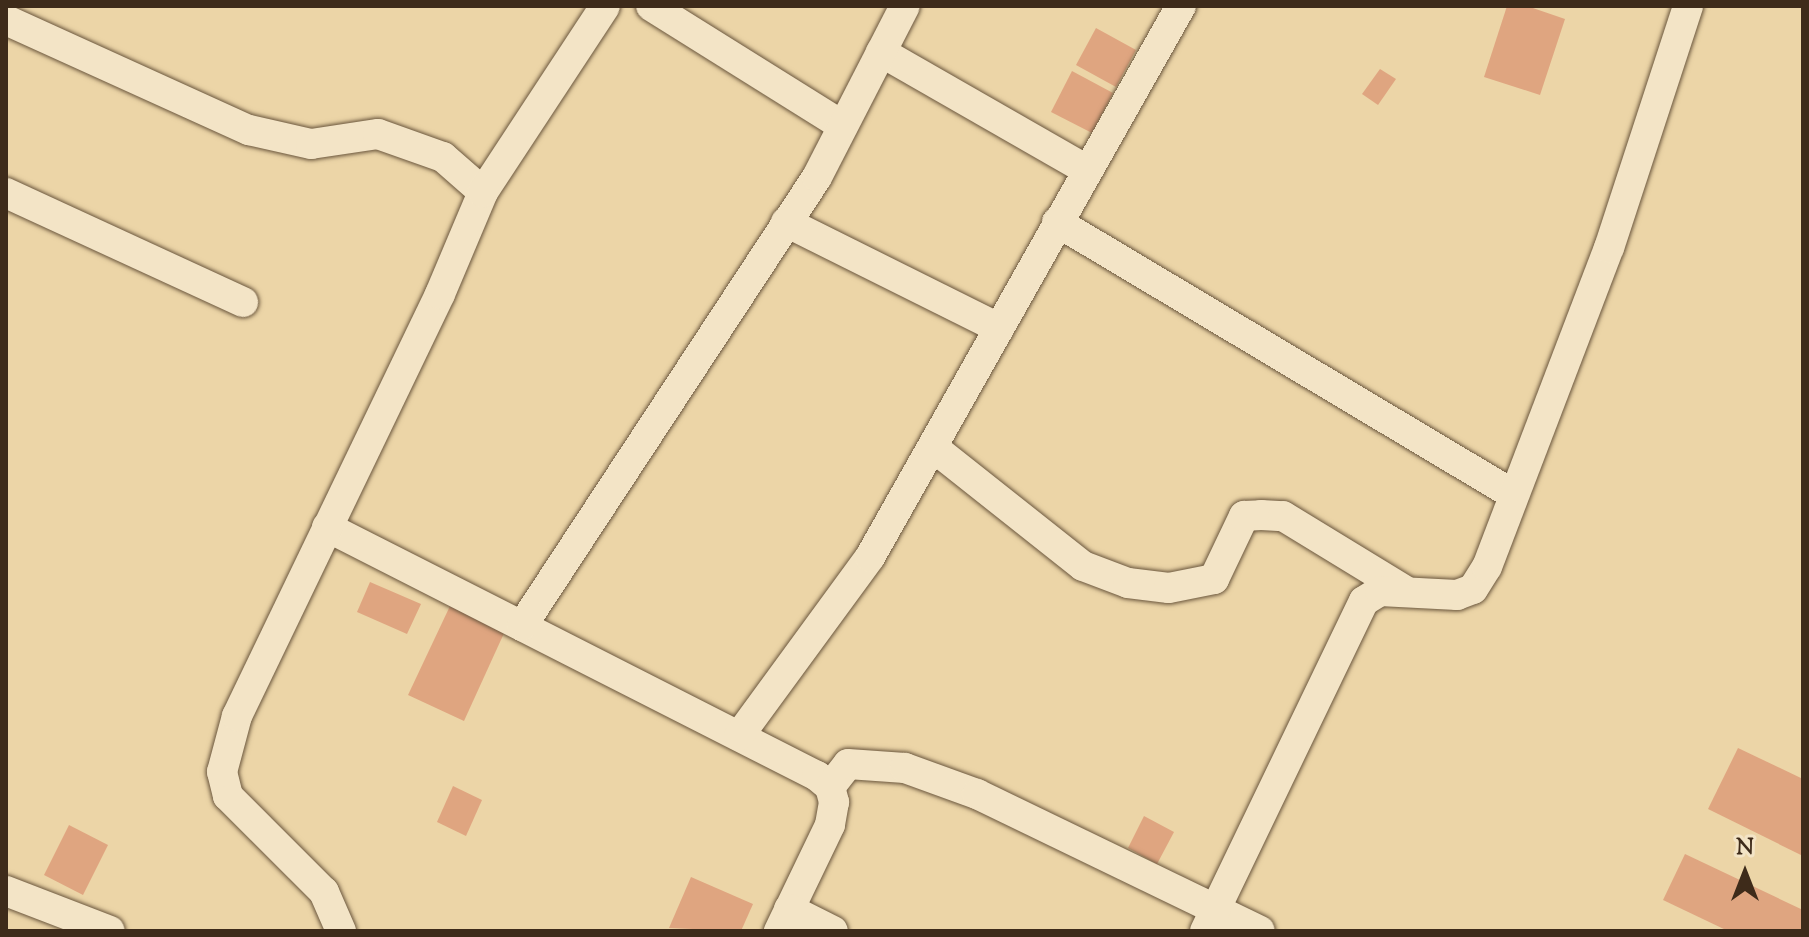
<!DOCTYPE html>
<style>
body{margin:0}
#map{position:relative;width:1809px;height:937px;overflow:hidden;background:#ecd5a7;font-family:"Sorts Mill Goudy",serif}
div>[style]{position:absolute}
.building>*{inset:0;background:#dfa580}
.roads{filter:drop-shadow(0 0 2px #6a563d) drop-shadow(0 0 2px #6a563d)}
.street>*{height:30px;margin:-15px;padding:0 15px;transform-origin:15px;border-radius:15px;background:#f3e4c6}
span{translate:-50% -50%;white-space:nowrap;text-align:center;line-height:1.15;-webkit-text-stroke:6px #f3e4c6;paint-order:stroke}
.frame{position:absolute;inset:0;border:8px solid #3e2b1a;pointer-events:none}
.north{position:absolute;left:1705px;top:833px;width:80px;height:80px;-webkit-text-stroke:6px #f3e4c6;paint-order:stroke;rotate:0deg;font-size:22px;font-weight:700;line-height:32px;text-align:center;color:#3e2b1a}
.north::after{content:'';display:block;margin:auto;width:28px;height:36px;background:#3e2b1a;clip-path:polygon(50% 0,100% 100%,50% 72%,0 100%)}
</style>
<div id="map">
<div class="building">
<i style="clip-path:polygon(1507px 6px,1527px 6px,1565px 19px,1540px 95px,1484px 77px)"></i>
<i style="clip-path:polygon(1096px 28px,1136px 50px,1116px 87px,1076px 65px)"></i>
<i style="clip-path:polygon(1380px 69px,1396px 79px,1378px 105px,1362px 94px)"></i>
<i style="clip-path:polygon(1072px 71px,1113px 93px,1092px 133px,1051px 112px)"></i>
<i style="clip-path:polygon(370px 582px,421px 604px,407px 634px,357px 612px)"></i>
<i style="clip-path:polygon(450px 606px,505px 631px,464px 721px,408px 695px)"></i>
<i style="clip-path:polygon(1738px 748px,1803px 779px,1803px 856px,1708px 809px)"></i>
<i style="clip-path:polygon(453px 786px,482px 800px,466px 836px,437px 822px)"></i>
<i style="clip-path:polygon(1144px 816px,1174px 832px,1157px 864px,1128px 848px)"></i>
<i style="clip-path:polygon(69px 825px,108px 845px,83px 895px,44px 875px)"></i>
<i style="clip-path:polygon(1685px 854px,1803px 910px,1803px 931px,1728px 931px,1663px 900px)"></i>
<i style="clip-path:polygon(691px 877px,753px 904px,741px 931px,669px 928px)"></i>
</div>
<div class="roads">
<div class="street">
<i style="left:651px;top:6px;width:226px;rotate:32deg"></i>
<i style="left:6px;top:20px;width:267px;rotate:24.4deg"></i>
<i style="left:249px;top:130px;width:64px;rotate:12.7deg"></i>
<i style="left:311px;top:144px;width:68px;rotate:-8.5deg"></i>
<i style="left:378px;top:134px;width:69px;rotate:19.5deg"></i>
<i style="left:443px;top:157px;width:53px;rotate:41.2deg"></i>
<i style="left:881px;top:52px;width:237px;rotate:29.8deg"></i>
<i style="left:6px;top:193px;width:261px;rotate:24.7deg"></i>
<i style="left:786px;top:222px;width:238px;rotate:26.5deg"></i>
<i style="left:1057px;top:222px;width:532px;rotate:30.85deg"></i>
<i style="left:934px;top:448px;width:190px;rotate:38.4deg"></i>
<i style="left:1083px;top:566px;width:48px;rotate:20.7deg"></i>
<i style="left:1128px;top:583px;width:41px;rotate:7deg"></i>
<i style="left:1169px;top:588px;width:46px;rotate:-11.3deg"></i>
<i style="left:1214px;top:579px;width:70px;rotate:-64.5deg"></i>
<i style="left:1244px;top:516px;width:17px;rotate:-3deg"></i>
<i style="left:1261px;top:515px;width:22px;rotate:3deg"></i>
<i style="left:1283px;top:516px;width:142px;rotate:31.4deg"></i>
<i style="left:327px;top:527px;width:550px;rotate:26.94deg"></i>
<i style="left:817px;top:776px;width:17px;rotate:40deg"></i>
<i style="left:830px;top:787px;width:16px;rotate:75deg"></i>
<i style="left:834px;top:802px;width:23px;rotate:100deg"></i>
<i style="left:830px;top:825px;width:118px;rotate:115.7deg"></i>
<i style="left:522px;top:626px;width:537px;rotate:-56.69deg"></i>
<i style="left:817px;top:177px;width:192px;rotate:-62.8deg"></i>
<i style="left:739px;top:736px;width:222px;rotate:-53.8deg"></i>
<i style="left:870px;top:557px;width:633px;rotate:-60.56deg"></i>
<i style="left:830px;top:787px;width:29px;rotate:-52deg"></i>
<i style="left:848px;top:764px;width:57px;rotate:4deg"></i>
<i style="left:905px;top:768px;width:77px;rotate:19.9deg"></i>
<i style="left:977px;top:794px;width:314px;rotate:25.8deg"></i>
<i style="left:6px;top:891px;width:111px;rotate:21deg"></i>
<i style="left:789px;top:909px;width:49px;rotate:26.6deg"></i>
<i style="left:341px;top:931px;width:43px;rotate:-113.6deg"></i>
<i style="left:324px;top:892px;width:136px;rotate:-135deg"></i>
<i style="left:228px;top:796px;width:25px;rotate:-104deg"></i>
<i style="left:222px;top:772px;width:58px;rotate:-75deg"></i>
<i style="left:237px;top:716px;width:468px;rotate:-64.3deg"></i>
<i style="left:440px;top:294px;width:111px;rotate:-67.1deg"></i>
<i style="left:483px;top:192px;width:222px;rotate:-56.7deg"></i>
<i style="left:1205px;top:931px;width:366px;rotate:-64.3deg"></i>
<i style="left:1364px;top:601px;width:19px;rotate:-32deg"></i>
<i style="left:1380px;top:591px;width:77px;rotate:3deg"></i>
<i style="left:1457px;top:595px;width:17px;rotate:-21deg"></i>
<i style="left:1473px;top:589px;width:26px;rotate:-58deg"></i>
<i style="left:1487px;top:567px;width:342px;rotate:-69.1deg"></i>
<i style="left:1609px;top:248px;width:255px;rotate:-71.9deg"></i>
</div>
</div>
<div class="frame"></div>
<div class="north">N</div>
</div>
